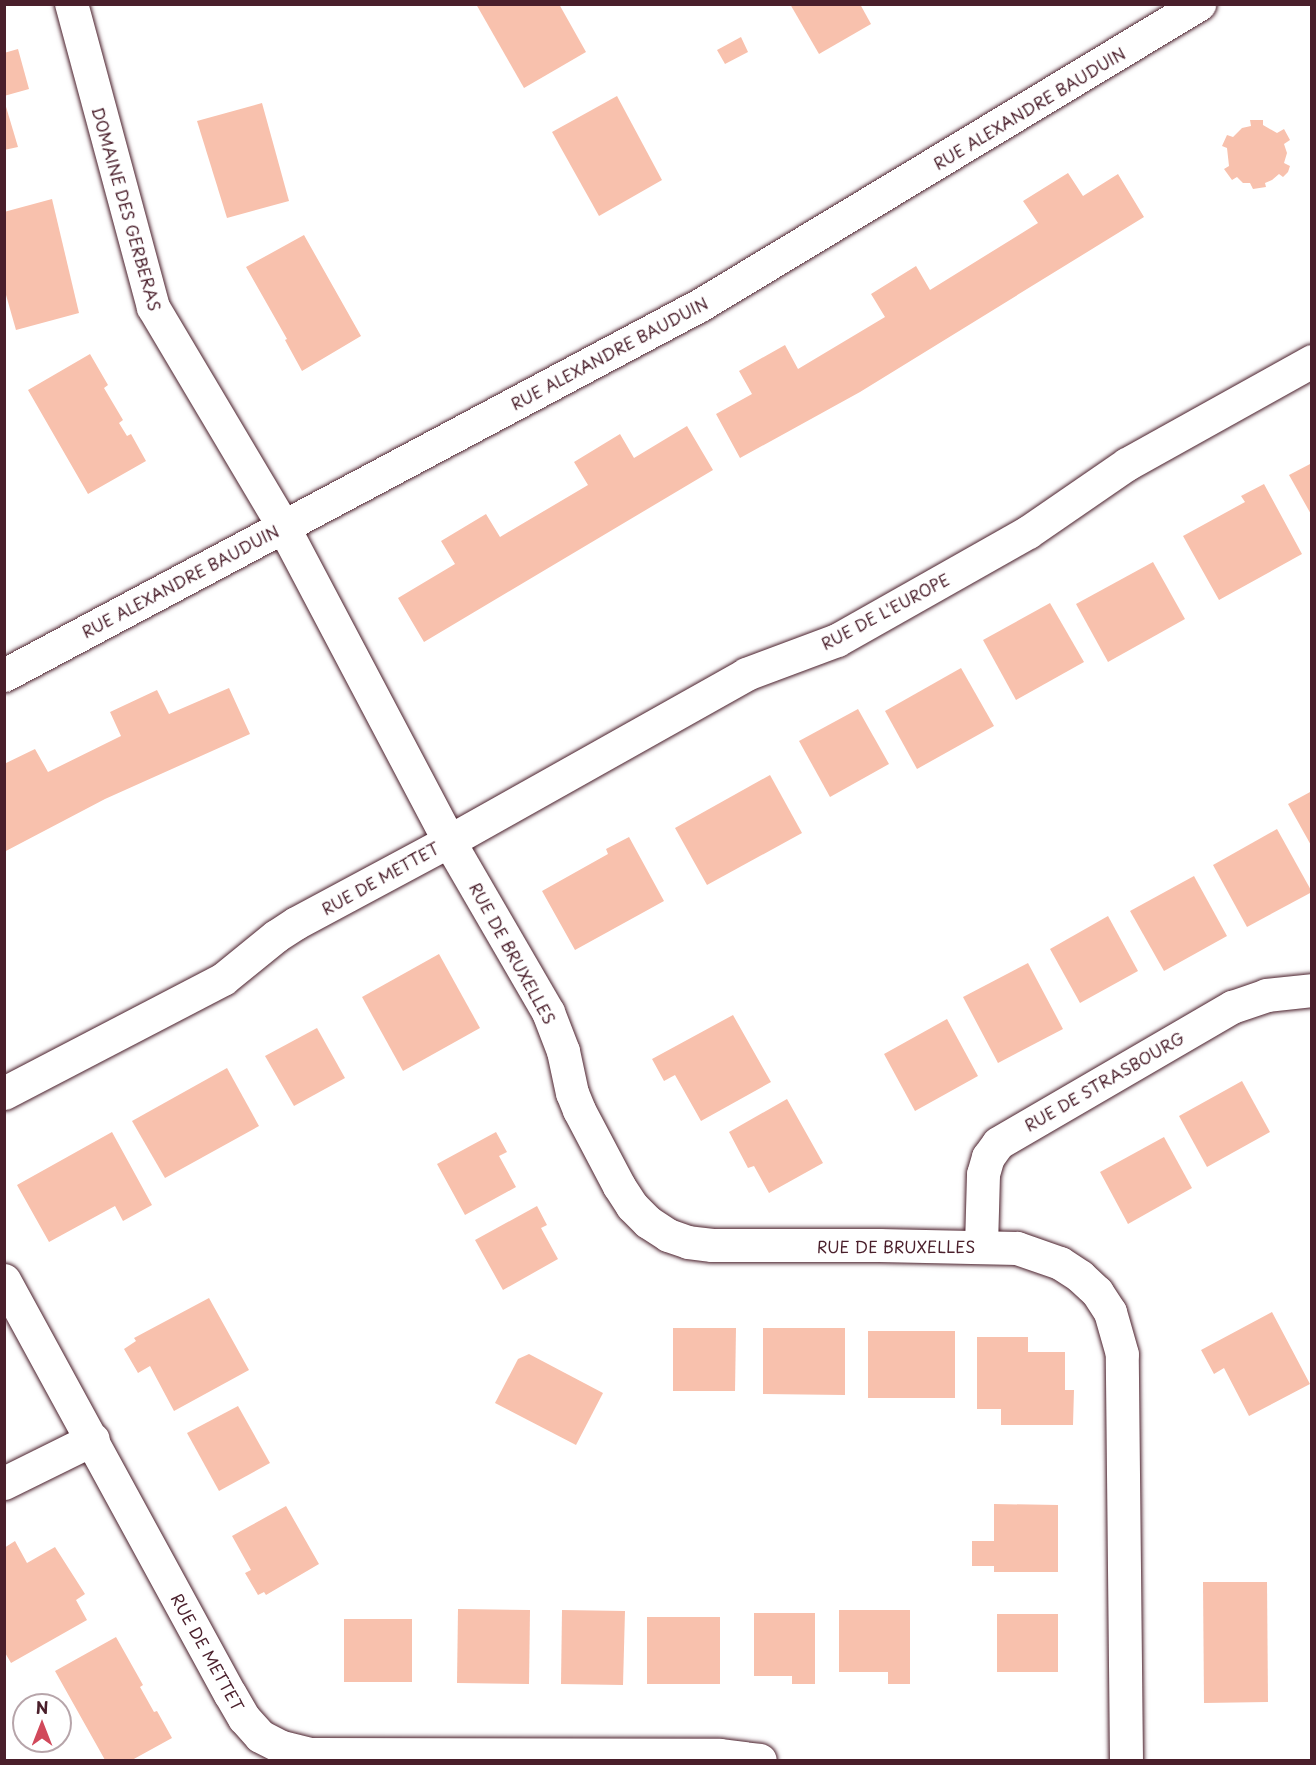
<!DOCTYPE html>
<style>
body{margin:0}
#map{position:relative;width:1316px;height:1765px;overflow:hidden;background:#fff;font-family:"Playpen Sans",sans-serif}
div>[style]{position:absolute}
.building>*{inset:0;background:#f8c1ad}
.roads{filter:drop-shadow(0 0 2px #4a1f2b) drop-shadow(0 0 2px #4a1f2b)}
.street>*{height:33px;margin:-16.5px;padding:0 16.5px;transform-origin:16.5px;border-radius:16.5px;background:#fff}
.secondary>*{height:33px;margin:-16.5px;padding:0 16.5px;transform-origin:16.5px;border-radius:16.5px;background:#fff}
span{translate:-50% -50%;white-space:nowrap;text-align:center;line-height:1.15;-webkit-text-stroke:4.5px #fff;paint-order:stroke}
.street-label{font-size:16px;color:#4a1f2b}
.frame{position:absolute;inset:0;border:6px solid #4a1f2b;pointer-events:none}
.north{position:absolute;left:12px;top:1693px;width:60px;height:60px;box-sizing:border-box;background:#fff;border:2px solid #b7a5aa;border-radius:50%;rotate:0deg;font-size:16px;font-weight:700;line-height:24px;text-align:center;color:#4a1f2b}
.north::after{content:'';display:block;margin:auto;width:21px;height:27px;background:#d1495b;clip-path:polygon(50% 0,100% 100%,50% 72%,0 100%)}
</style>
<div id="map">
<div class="building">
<i style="clip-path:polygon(476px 4px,559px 4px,586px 52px,524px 88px)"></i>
<i style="clip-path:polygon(790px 4px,860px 4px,871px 24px,819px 54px)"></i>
<i style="clip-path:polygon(741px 37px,748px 52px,725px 64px,717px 50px)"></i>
<i style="clip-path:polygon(18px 49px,29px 89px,4px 96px,4px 53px)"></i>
<i style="clip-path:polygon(617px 96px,662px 180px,599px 216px,552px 132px)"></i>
<i style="clip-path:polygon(4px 100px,18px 147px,4px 150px)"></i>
<i style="clip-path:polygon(262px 103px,289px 201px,227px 218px,197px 121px)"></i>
<i style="clip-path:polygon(1250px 120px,1263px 120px,1263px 125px,1277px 133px,1284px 129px,1290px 140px,1284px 144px,1287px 153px,1284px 163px,1290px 166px,1288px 172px,1283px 177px,1279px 174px,1272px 180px,1265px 183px,1266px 187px,1253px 189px,1250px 183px,1243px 183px,1237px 177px,1232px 180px,1224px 169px,1229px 166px,1227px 148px,1222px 146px,1227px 135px,1233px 137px,1242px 128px,1251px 126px)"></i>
<i style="clip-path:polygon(1068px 173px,1083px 196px,1118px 174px,1144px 217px,860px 392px,740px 458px,716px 414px,752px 394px,739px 371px,785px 345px,798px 369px,885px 317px,871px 294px,916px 266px,930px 290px,1038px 223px,1023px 201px)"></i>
<i style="clip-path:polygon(52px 199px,79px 313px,16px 330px,4px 288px,4px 212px)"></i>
<i style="clip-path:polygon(304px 235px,361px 336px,302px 371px,285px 340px,287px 339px,246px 267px)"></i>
<i style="clip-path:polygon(90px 354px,108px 385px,104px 388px,123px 420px,119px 423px,127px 436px,131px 434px,146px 461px,88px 494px,28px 390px)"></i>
<i style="clip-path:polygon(687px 426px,713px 470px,424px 642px,398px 598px,455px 564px,441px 541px,486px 514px,500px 537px,588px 485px,574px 462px,620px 434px,634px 458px)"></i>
<i style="clip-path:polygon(1312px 463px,1312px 516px,1289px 475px)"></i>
<i style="clip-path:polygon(1264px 484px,1302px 554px,1219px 600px,1183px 536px,1245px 502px,1241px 496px)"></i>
<i style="clip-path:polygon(1153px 562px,1185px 619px,1108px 662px,1076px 604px)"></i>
<i style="clip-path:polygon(1050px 603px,1084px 662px,1016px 700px,983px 640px)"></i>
<i style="clip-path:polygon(961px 668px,994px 726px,917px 769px,885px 711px)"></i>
<i style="clip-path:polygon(229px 688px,250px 734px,105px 799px,4px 852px,4px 764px,35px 749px,48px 772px,121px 736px,110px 712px,157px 690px,169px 714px)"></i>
<i style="clip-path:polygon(858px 709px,889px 764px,830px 797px,799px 741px)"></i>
<i style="clip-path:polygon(770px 775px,802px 833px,707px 885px,675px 828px)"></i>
<i style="clip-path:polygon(1312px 791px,1312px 847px,1288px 804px)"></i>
<i style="clip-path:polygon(1277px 829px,1312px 892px,1247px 927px,1213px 865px)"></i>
<i style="clip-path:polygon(629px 837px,664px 901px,575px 950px,542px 891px,608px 854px,606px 849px)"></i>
<i style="clip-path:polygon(1194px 876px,1227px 936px,1164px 971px,1130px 911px)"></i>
<i style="clip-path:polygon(1108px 916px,1138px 971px,1080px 1003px,1050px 949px)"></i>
<i style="clip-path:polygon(439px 954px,480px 1028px,403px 1071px,362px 997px)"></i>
<i style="clip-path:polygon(1028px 963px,1063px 1029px,998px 1063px,963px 997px)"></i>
<i style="clip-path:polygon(733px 1015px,771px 1082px,701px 1121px,675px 1075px,664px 1081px,652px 1059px)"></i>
<i style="clip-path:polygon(947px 1019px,978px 1076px,915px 1111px,884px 1054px)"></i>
<i style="clip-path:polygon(317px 1028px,345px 1078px,294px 1106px,265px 1056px)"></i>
<i style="clip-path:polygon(227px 1068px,259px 1126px,165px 1178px,132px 1121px)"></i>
<i style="clip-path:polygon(1242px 1081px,1270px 1132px,1207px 1167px,1179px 1116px)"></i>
<i style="clip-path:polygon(787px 1099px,823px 1163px,769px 1193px,754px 1166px,748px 1168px,729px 1132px)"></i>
<i style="clip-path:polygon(112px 1132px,152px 1205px,123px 1221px,115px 1206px,49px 1242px,17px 1185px)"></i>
<i style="clip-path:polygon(496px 1132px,507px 1152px,499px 1156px,516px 1187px,465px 1215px,437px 1164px)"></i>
<i style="clip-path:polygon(1164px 1137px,1192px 1188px,1128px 1224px,1100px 1172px)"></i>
<i style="clip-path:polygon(537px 1206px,547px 1225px,541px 1228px,558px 1259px,503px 1290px,475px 1240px)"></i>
<i style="clip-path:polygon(209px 1298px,249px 1370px,174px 1411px,150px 1366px,138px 1373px,124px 1349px,136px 1341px,134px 1338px)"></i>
<i style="clip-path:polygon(1272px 1312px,1310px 1384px,1249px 1416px,1224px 1368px,1214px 1374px,1201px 1350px)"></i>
<i style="clip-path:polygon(673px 1328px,736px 1328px,735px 1391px,673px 1391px)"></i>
<i style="clip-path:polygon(763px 1328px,845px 1328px,845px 1395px,763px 1394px)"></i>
<i style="clip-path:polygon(868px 1331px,955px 1331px,955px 1398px,868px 1398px)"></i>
<i style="clip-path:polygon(977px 1337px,1028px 1337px,1028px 1352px,1065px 1352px,1065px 1390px,1074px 1390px,1073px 1425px,1001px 1425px,1001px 1409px,977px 1409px)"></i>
<i style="clip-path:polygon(529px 1354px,603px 1393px,576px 1445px,495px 1403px,518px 1359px)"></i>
<i style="clip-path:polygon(238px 1406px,270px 1463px,219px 1491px,187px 1433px)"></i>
<i style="clip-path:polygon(994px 1504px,1058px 1505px,1058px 1572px,994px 1572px,994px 1566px,972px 1566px,972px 1541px,994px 1541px)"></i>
<i style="clip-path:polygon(286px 1506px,319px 1564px,266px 1595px,264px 1592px,258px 1595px,245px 1573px,251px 1570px,232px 1536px)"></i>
<i style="clip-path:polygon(15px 1541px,27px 1563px,55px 1547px,85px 1594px,76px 1600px,87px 1620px,11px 1663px,4px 1651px,4px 1548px)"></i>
<i style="clip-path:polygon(1203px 1582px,1267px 1582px,1268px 1702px,1204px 1703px)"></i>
<i style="clip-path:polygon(458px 1609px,530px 1610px,529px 1684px,457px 1683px)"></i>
<i style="clip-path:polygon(562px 1610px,625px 1611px,623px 1685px,561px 1684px)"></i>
<i style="clip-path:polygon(839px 1610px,910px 1610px,910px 1684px,888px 1684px,888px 1672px,839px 1672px)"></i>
<i style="clip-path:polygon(754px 1613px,815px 1613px,815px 1684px,792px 1684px,792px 1676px,754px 1676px)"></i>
<i style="clip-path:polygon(997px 1614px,1058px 1614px,1058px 1672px,997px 1672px)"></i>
<i style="clip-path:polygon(647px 1617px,720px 1617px,720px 1684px,647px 1684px)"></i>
<i style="clip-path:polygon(344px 1619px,412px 1619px,412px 1682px,344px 1682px)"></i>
<i style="clip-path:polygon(116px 1637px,143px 1685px,140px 1687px,154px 1712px,157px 1711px,172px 1738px,132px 1760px,105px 1760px,55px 1671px)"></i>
</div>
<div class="roads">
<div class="street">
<i style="left:4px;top:1093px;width:247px;rotate:-27.5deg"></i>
<i style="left:223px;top:979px;width:68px;rotate:-39.1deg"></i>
<i style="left:276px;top:936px;width:24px;rotate:-33deg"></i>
<i style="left:296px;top:923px;width:174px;rotate:-28.2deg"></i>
<i style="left:449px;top:841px;width:356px;rotate:-117.8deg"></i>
<i style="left:283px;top:526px;width:255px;rotate:-120.7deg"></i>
<i style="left:153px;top:307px;width:314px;rotate:-105.1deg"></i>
<i style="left:981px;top:1246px;width:72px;rotate:-88.4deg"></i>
<i style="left:983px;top:1174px;width:18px;rotate:-74deg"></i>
<i style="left:988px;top:1157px;width:17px;rotate:-54deg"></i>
<i style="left:998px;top:1143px;width:271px;rotate:-30.2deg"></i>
<i style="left:1232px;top:1007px;width:36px;rotate:-19deg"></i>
<i style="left:1266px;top:995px;width:46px;rotate:-6.2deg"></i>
<i style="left:4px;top:1280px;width:472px;rotate:61.4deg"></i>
<i style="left:230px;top:1694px;width:28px;rotate:60deg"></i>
<i style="left:244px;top:1718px;width:24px;rotate:48deg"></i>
<i style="left:260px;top:1736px;width:25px;rotate:27deg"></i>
<i style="left:282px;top:1747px;width:29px;rotate:14deg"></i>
<i style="left:310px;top:1754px;width:409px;rotate:0.1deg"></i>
<i style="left:719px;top:1755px;width:41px;rotate:7deg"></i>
<i style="left:4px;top:1483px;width:99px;rotate:-26.3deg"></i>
<i style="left:1126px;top:1760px;width:406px;rotate:-90.6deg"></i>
<i style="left:1122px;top:1354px;width:44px;rotate:-105.9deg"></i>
<i style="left:1110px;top:1312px;width:24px;rotate:-123deg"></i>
<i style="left:1097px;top:1292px;width:23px;rotate:-137deg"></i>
<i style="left:1080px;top:1276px;width:24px;rotate:-147deg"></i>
<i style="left:1060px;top:1263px;width:46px;rotate:-160.8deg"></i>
<i style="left:1017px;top:1248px;width:138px;rotate:-178.8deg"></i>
<i style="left:879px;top:1245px;width:167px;rotate:180deg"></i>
<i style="left:712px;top:1245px;width:24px;rotate:-173deg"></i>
<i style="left:688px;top:1242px;width:21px;rotate:-161deg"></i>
<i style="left:668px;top:1235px;width:24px;rotate:-147deg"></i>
<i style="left:648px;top:1222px;width:23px;rotate:-135deg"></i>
<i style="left:632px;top:1206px;width:24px;rotate:-123deg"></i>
<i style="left:619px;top:1186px;width:86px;rotate:-117.8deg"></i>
<i style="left:579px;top:1110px;width:18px;rotate:-112deg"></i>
<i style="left:572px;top:1093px;width:43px;rotate:-102.1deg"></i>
<i style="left:563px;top:1051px;width:42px;rotate:-111deg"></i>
<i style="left:548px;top:1012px;width:198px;rotate:-120.1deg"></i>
<i style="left:449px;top:841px;width:341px;rotate:-29.3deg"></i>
<i style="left:746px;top:674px;width:97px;rotate:-20.5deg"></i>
<i style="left:837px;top:640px;width:219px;rotate:-29.5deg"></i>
<i style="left:1028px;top:532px;width:120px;rotate:-34.5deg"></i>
<i style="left:1127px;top:464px;width:212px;rotate:-29.1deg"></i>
</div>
<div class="secondary">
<i style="left:4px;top:675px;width:788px;rotate:-28deg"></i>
<i style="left:700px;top:305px;width:583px;rotate:-31.1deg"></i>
</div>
</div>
<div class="street-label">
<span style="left:1029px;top:108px;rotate:-31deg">RUE ALEXANDRE BAUDUIN</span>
<span style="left:127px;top:209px;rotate:74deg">DOMAINE DES GERBERAS</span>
<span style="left:609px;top:353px;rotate:-28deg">RUE ALEXANDRE BAUDUIN</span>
<span style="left:180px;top:581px;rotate:-28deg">RUE ALEXANDRE BAUDUIN</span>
<span style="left:885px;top:611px;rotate:-28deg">RUE DE L'EUROPE</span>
<span style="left:380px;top:878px;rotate:-29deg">RUE DE METTET</span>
<span style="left:513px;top:953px;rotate:61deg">RUE DE BRUXELLES</span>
<span style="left:1104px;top:1081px;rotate:-30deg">RUE DE STRASBOURG</span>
<span style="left:896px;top:1246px">RUE DE BRUXELLES</span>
<span style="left:208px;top:1652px;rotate:61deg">RUE DE METTET</span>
</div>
<div class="frame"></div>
<div class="north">N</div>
</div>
